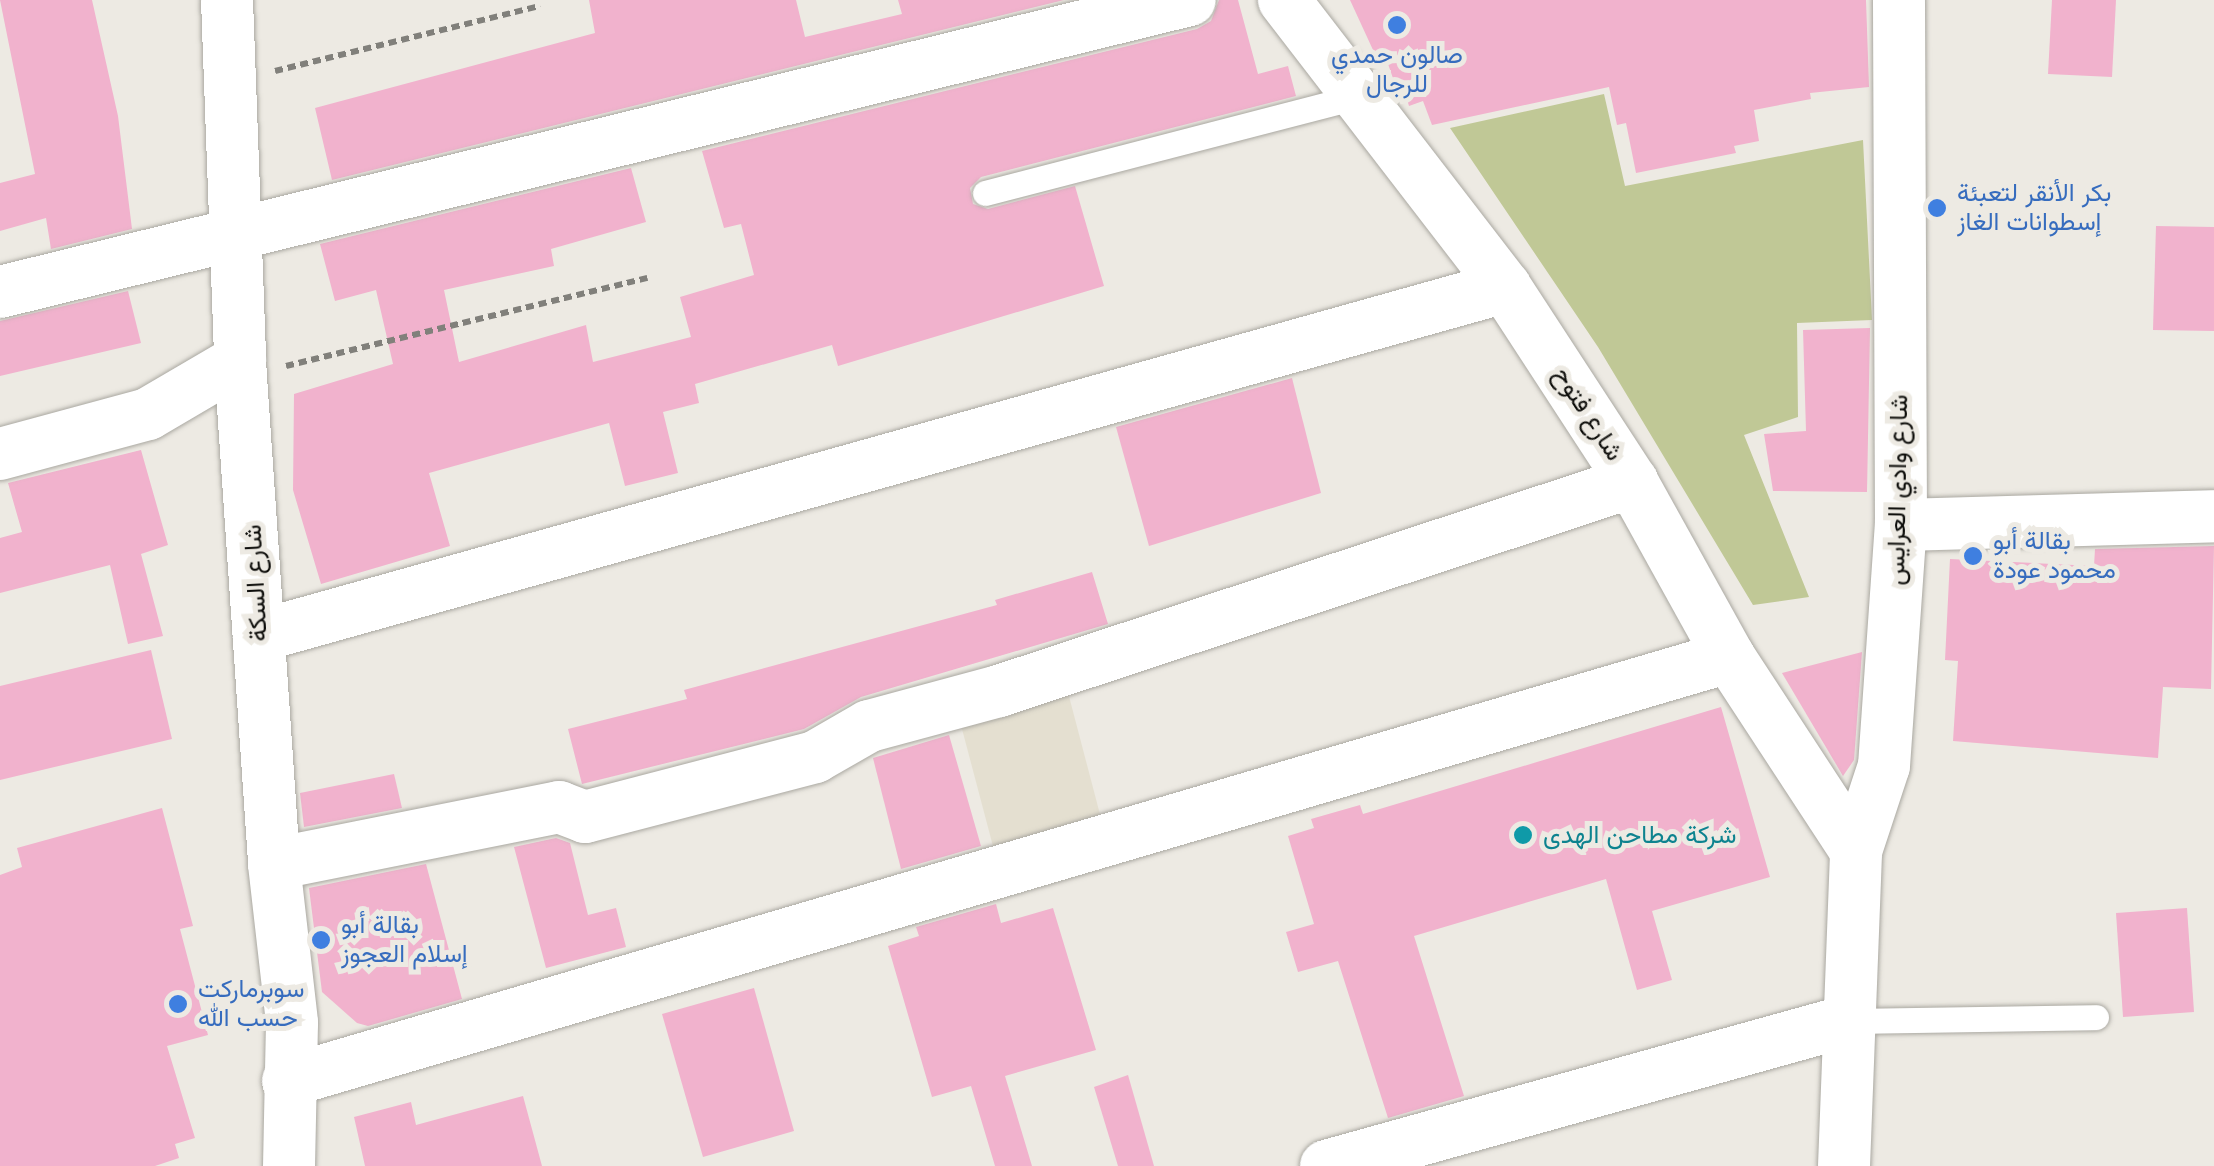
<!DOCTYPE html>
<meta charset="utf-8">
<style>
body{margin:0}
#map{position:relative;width:2214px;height:1166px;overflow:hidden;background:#edeae3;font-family:"Libre Baskerville",Vazirmatn,serif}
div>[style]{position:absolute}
.built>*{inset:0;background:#e4dfd0}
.green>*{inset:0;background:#c0c896}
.building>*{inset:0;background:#f1b2cd}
.path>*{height:6px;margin-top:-3px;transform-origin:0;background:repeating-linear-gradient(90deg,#81807b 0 8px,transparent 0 13px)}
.roads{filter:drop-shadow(0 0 2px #aaa8a1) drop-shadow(0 0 2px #aaa8a1)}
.service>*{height:25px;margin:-12.5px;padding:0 12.5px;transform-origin:12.5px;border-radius:12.5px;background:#fff}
.minor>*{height:52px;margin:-26px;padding:0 26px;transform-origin:26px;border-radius:26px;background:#fff}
.dots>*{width:28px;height:28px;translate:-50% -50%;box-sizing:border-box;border:5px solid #edeae3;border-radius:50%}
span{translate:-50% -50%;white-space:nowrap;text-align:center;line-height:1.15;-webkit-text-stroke:10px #edeae3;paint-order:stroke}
.shop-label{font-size:25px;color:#366cbe}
.left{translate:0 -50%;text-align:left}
.street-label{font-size:25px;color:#0d0d0a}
.culture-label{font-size:25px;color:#0d838f}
</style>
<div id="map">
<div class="built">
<i style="clip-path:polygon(1065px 681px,1102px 822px,994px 850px,957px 710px)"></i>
</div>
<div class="green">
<i style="clip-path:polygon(1604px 94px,1625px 186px,1863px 140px,1872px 320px,1797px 323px,1798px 417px,1744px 435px,1809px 597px,1753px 605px,1598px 347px,1450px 128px)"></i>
</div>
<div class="building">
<i style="clip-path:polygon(0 0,92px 0,118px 116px,132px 229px,51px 249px,46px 218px,0 231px,0 183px,35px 174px)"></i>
<i style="clip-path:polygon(589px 0,796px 0,805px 37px,902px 14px,898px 0,1064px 0,332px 180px,315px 108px,595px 33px)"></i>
<i style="clip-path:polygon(1219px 0,1238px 0,1258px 74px,1288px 66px,1296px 96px,981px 177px,970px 188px,973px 204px,988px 209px,1075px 186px,1104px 286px,838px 366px,832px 345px,695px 384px,699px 403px,663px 412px,678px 473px,625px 486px,609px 423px,429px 473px,450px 546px,321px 584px,293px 490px,294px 394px,393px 364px,376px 290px,335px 301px,320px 244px,631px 168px,646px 222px,551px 249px,554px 266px,444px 290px,459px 362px,586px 325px,593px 362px,691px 337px,680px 297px,754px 275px,741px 224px,724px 228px,702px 151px,1197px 29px,1211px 21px)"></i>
<i style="clip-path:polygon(1350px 0,1866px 0,1869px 87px,1810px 93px,1811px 99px,1754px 110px,1759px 141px,1734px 146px,1736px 153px,1636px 173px,1626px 123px,1617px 125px,1609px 87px,1432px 125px,1423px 101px,1409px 106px,1401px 80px,1395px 84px,1387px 61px,1379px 63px)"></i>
<i style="clip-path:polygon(2052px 0,2116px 0,2112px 77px,2048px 74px)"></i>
<i style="clip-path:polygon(2156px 226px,2214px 227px,2214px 331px,2153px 330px)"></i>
<i style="clip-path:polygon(128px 291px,141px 343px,0 376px,0 321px)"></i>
<i style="clip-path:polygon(1870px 328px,1867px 492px,1773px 491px,1764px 434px,1806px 431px,1803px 330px)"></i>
<i style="clip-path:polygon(1292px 378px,1321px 493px,1149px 546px,1116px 427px)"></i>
<i style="clip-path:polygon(141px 450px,168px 545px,141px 554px,163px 636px,128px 644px,110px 565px,0 593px,0 538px,22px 532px,8px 483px)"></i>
<i style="clip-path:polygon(2214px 546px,2211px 689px,2163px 687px,2158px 758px,1953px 741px,1958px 661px,1945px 660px,1950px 559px,2094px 566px,2095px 549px)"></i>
<i style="clip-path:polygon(1092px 572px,1108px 624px,861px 697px,804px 729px,582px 784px,568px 729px,687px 699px,684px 690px,997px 605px,995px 600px)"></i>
<i style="clip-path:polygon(151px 650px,172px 739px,0 780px,0 686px)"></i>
<i style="clip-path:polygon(1862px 652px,1854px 760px,1843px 776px,1782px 673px)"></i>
<i style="clip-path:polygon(1721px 707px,1770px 877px,1652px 911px,1672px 980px,1637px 990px,1606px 879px,1414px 936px,1464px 1096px,1388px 1118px,1338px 961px,1298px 972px,1286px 932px,1314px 924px,1288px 836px,1314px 828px,1311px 819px,1360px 805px,1363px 814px)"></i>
<i style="clip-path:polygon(949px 735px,981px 846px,901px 869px,873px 758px)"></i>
<i style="clip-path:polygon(394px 774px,402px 808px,304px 827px,300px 793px)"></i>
<i style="clip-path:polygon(162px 808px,193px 926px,180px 929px,208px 1035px,167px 1046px,195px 1138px,175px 1144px,179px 1158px,155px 1166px,0 1166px,0 875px,22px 867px,17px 848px)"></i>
<i style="clip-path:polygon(556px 838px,570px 843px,588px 915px,616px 908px,626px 947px,546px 968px,514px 847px)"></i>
<i style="clip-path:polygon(426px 864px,462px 999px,368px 1026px,357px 1023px,322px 992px,309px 888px)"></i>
<i style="clip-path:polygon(996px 904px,1001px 923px,1053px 908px,1096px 1050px,1005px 1076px,1032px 1166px,995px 1166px,971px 1086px,932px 1097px,888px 946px,919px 936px,916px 927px)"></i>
<i style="clip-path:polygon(2187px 908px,2194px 1012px,2123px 1017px,2116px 913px)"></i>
<i style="clip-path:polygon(754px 988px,794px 1131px,703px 1157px,662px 1014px)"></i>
<i style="clip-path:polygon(1128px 1075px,1154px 1166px,1118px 1166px,1094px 1087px)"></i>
<i style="clip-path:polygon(523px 1096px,542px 1166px,365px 1166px,354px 1117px,411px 1102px,416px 1125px)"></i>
</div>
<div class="path">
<i style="left:275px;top:71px;width:273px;rotate:-13.8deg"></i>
<i style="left:286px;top:366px;width:372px;rotate:-13.7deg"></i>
</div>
<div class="roads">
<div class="service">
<i style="left:985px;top:193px;width:388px;rotate:-14.5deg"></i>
<i style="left:1847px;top:1021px;width:249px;rotate:-0.9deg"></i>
</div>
<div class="minor">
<i style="left:227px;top:0;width:377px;rotate:87.9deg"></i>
<i style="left:241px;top:377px;width:488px;rotate:86.1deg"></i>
<i style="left:274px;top:864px;width:160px;rotate:83.5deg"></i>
<i style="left:292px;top:1023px;width:143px;rotate:91.2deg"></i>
<i style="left:1284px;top:0;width:362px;rotate:52.4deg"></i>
<i style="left:1505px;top:287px;width:233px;rotate:56.9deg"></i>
<i style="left:1632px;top:482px;width:200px;rotate:61deg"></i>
<i style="left:1729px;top:657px;width:232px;rotate:56.8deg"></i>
<i style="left:0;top:292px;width:1225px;rotate:-13.79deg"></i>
<i style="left:0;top:454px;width:153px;rotate:-15.1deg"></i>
<i style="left:148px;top:414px;width:107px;rotate:-30.4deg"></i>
<i style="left:1901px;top:525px;width:313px;rotate:-1.6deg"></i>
<i style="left:259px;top:636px;width:1294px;rotate:-15.65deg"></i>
<i style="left:274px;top:864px;width:291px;rotate:-11.3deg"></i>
<i style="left:559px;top:807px;width:28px;rotate:21deg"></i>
<i style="left:585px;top:817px;width:238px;rotate:-14.6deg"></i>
<i style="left:815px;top:757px;width:62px;rotate:-29.9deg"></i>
<i style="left:869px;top:726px;width:135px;rotate:-15.1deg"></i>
<i style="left:999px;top:691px;width:667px;rotate:-18.27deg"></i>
<i style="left:288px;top:1081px;width:1502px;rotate:-16.4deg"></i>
<i style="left:1326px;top:1166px;width:541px;rotate:-15.55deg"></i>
<i style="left:1844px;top:1166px;width:315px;rotate:-87.8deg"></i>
<i style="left:1856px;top:851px;width:89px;rotate:-71.8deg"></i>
<i style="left:1884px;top:766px;width:242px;rotate:-86deg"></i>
<i style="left:1901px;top:525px;width:525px;rotate:-90.22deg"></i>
</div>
</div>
<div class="dots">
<i style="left:1397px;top:25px;background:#3f7fe0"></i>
<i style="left:1937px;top:208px;background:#3f7fe0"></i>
<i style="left:1973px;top:556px;background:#3f7fe0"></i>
<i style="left:1523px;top:835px;background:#0f9aa8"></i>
<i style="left:321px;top:940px;background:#3f7fe0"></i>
<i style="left:178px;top:1004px;background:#3f7fe0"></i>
</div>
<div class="shop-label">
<span style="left:1397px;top:70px">صالون حمدي<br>للرجال</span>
<span class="left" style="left:1957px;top:208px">بكر الأنقر لتعبئة<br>إسطوانات الغاز</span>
<span class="left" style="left:1993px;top:556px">بقالة أبو<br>محمود عودة</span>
<span class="left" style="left:341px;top:940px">بقالة أبو<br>إسلام العجوز</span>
<span class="left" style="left:198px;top:1004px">سوبرماركت<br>حسب الله</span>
</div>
<div class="street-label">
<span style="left:1588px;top:414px;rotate:57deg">شارع فتوح</span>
<span style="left:1898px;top:490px;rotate:-89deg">شارع وادي العرايس</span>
<span style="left:256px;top:583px;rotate:-93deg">شارع السكة</span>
</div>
<div class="culture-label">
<span class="left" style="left:1543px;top:835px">شركة مطاحن الهدى</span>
</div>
</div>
